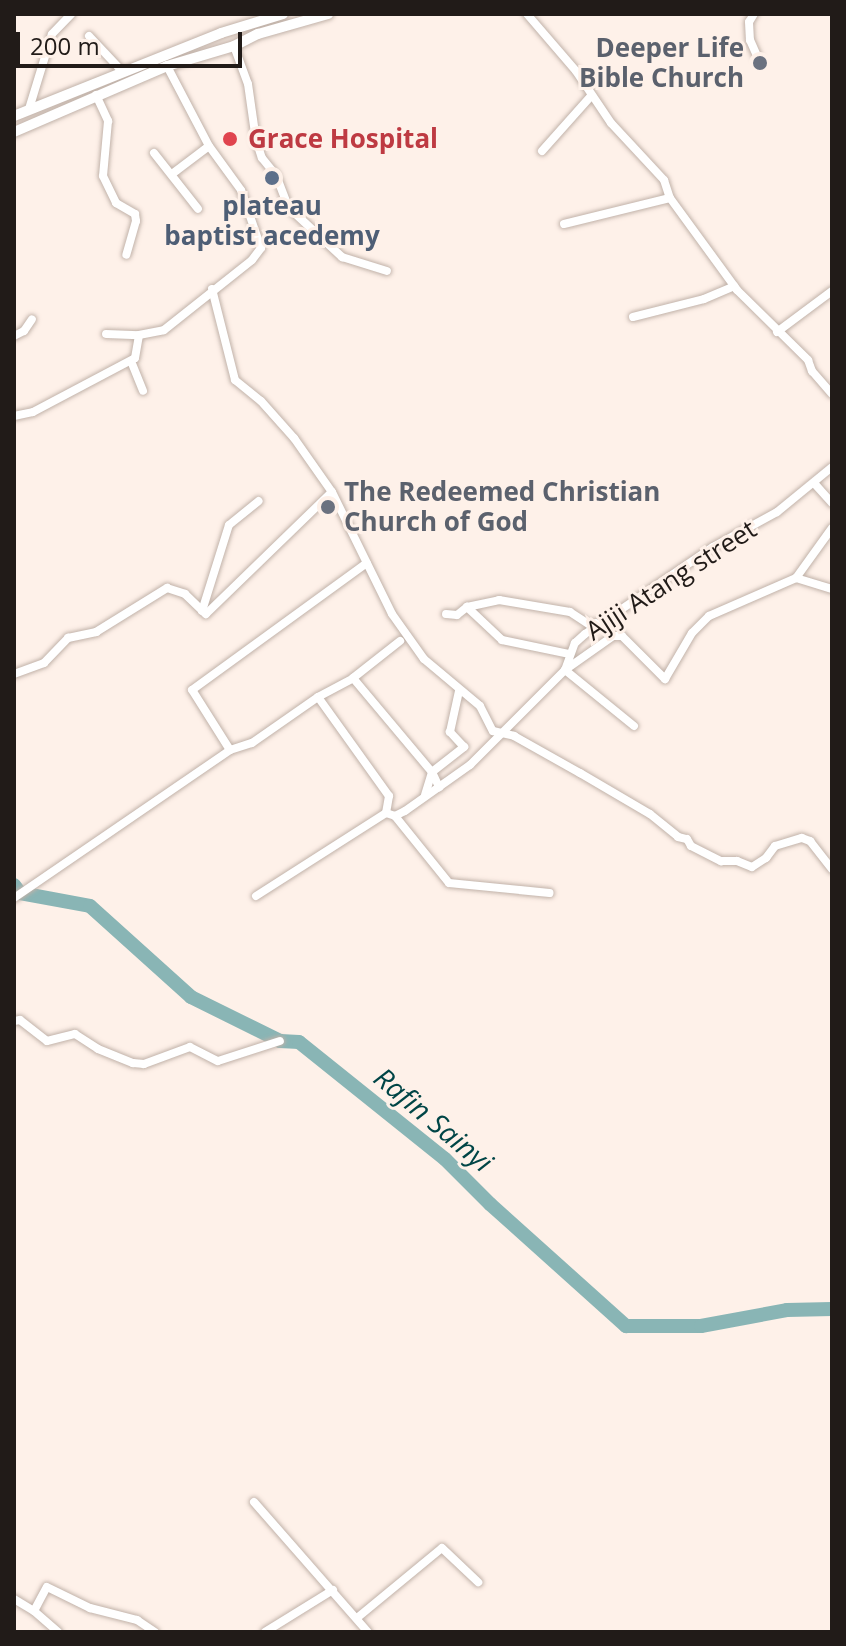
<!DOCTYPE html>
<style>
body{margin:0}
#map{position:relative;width:846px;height:1646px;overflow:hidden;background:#fef1e9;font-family:"Open Sans",sans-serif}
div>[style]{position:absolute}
.river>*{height:14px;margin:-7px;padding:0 7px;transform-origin:7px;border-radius:7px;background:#89b5b5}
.roads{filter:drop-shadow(0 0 2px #c1b2a9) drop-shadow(0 0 2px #c1b2a9)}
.minor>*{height:8px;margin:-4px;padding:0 4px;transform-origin:4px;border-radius:4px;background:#fff}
.major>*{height:10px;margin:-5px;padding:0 5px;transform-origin:5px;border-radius:5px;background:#fff}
.dots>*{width:22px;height:22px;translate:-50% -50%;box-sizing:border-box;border:4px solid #fef1e9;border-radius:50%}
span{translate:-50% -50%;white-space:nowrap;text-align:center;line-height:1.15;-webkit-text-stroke:6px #fef1e9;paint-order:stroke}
.worship-label{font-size:26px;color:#5b616d;font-weight:700}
.right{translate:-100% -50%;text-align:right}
.left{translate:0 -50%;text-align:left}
.health-label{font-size:26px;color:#be3a42;font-weight:700}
.service-label{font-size:26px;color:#4e5e75;font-weight:700}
.street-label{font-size:26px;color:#211b18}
.water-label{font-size:28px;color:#004546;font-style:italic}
.frame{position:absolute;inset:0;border:16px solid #211b18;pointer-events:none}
.scale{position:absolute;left:16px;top:32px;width:226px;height:36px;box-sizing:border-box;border:4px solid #211b18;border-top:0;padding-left:10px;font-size:24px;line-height:28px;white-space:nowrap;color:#211b18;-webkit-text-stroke:6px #fef1e9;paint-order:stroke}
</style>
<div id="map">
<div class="river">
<i style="left:14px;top:885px;width:10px;rotate:53deg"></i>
<i style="left:20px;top:893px;width:71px;rotate:10.5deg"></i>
<i style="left:90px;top:906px;width:136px;rotate:42deg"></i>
<i style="left:191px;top:997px;width:99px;rotate:26.3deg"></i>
<i style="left:280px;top:1041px;width:19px;rotate:3deg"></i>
<i style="left:299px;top:1042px;width:187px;rotate:38.7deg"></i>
<i style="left:445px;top:1159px;width:64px;rotate:45deg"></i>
<i style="left:490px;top:1204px;width:183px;rotate:41.9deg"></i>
<i style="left:626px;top:1326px;width:75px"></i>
<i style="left:701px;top:1326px;width:87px;rotate:-10.5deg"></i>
<i style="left:787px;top:1310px;width:45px;rotate:-1.3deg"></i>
</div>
<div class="roads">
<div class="minor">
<i style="left:527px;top:14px;width:75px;rotate:49.3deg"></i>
<i style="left:576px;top:71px;width:63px;rotate:56.1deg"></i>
<i style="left:611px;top:123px;width:78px;rotate:47.1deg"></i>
<i style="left:664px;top:180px;width:19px;rotate:72deg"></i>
<i style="left:670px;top:198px;width:114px;rotate:53.9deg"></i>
<i style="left:737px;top:290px;width:100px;rotate:44.6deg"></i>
<i style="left:808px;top:360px;width:12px;rotate:70deg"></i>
<i style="left:812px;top:371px;width:30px;rotate:49deg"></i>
<i style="left:754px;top:14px;width:9px;rotate:122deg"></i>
<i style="left:749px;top:22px;width:18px;rotate:87deg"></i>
<i style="left:750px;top:40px;width:22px;rotate:66deg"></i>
<i style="left:89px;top:36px;width:48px;rotate:46.7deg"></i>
<i style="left:234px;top:46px;width:40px;rotate:69.8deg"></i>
<i style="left:248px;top:84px;width:57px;rotate:81.9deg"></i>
<i style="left:256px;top:140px;width:19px;rotate:72deg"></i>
<i style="left:262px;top:158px;width:22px;rotate:51deg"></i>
<i style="left:276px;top:175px;width:34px;rotate:69deg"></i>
<i style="left:288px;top:207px;width:74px;rotate:42.8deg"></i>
<i style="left:342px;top:257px;width:47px;rotate:17.3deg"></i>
<i style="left:96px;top:95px;width:29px;rotate:65deg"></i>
<i style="left:108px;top:121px;width:55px;rotate:95.2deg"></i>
<i style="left:103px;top:176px;width:30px;rotate:64deg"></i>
<i style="left:116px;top:203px;width:22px;rotate:30deg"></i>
<i style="left:135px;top:214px;width:7px;rotate:82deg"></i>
<i style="left:136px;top:221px;width:35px;rotate:106deg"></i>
<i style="left:29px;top:109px;width:78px;rotate:-73deg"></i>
<i style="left:52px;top:34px;width:28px;rotate:-46deg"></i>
<i style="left:542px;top:151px;width:74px;rotate:-48.3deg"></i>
<i style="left:154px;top:153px;width:71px;rotate:51.8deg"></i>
<i style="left:172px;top:174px;width:46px;rotate:-37.1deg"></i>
<i style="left:564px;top:224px;width:109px;rotate:-13.8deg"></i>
<i style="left:212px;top:289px;width:94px;rotate:75.8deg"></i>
<i style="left:235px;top:380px;width:33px;rotate:39deg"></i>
<i style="left:261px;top:401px;width:50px;rotate:48.3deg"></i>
<i style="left:294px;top:438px;width:66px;rotate:54.9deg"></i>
<i style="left:332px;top:492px;width:136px;rotate:63.8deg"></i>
<i style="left:392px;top:614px;width:55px;rotate:54.6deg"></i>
<i style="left:424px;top:659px;width:73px;rotate:40deg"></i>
<i style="left:480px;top:706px;width:28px;rotate:63deg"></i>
<i style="left:493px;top:731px;width:22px;rotate:13deg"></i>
<i style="left:514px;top:736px;width:76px;rotate:29.3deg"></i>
<i style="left:580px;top:773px;width:81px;rotate:30.4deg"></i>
<i style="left:650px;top:814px;width:36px;rotate:39deg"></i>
<i style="left:678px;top:837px;width:9px;rotate:13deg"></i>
<i style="left:687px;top:839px;width:8px;rotate:60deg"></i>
<i style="left:691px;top:846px;width:34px;rotate:27deg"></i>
<i style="left:721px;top:861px;width:16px"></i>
<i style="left:737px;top:861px;width:16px;rotate:22deg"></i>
<i style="left:752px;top:867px;width:17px;rotate:-33deg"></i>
<i style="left:766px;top:858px;width:15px;rotate:-53deg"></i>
<i style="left:775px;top:846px;width:28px;rotate:-17deg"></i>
<i style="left:802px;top:838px;width:9px;rotate:21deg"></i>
<i style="left:810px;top:841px;width:36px;rotate:52deg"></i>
<i style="left:633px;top:317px;width:73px;rotate:-14.2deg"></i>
<i style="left:704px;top:299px;width:33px;rotate:-23deg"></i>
<i style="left:777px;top:332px;width:69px;rotate:-36.7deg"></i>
<i style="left:106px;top:334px;width:33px;rotate:2deg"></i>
<i style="left:14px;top:336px;width:11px;rotate:-27deg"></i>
<i style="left:24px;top:331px;width:14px;rotate:-56deg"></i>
<i style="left:131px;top:361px;width:32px;rotate:68deg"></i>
<i style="left:14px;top:416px;width:19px;rotate:-12deg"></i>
<i style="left:33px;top:412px;width:115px;rotate:-27.9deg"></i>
<i style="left:135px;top:358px;width:23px;rotate:-80deg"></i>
<i style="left:139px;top:335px;width:25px;rotate:-11deg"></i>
<i style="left:164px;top:330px;width:112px;rotate:-38.5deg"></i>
<i style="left:252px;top:260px;width:15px;rotate:-53deg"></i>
<i style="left:261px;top:248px;width:61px;rotate:-109deg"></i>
<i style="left:241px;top:190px;width:54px;rotate:-126deg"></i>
<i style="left:209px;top:146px;width:90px;rotate:-117.7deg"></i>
<i style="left:814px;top:483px;width:27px;rotate:48deg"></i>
<i style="left:796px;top:578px;width:62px;rotate:-54.2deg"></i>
<i style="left:467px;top:607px;width:48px;rotate:43.3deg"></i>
<i style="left:502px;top:640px;width:68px;rotate:11.8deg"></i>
<i style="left:202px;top:611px;width:90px;rotate:-72.6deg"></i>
<i style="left:229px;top:525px;width:38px;rotate:-39deg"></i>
<i style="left:446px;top:614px;width:11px;rotate:5deg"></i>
<i style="left:457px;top:615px;width:13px;rotate:-39deg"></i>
<i style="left:467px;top:607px;width:33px;rotate:-12deg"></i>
<i style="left:499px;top:600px;width:72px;rotate:9.6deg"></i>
<i style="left:570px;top:612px;width:24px;rotate:33deg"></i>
<i style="left:590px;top:625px;width:6px;rotate:-18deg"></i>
<i style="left:14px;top:674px;width:32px;rotate:-20deg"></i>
<i style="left:44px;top:663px;width:35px;rotate:-46deg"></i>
<i style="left:68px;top:638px;width:29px;rotate:-12deg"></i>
<i style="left:96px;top:632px;width:84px;rotate:-31.8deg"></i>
<i style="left:167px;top:588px;width:19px;rotate:18deg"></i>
<i style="left:185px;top:594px;width:29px;rotate:44deg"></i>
<i style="left:206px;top:614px;width:175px;rotate:-44.1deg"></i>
<i style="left:353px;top:678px;width:123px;rotate:50deg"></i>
<i style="left:432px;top:772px;width:17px;rotate:65deg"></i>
<i style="left:318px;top:697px;width:122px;rotate:54.4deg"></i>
<i style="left:389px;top:796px;width:17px;rotate:100deg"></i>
<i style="left:634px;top:726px;width:89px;rotate:-140.9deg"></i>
<i style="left:565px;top:670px;width:59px;rotate:-35.3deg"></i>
<i style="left:613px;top:636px;width:9px"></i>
<i style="left:622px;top:636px;width:61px;rotate:45deg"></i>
<i style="left:665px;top:679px;width:53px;rotate:-59.6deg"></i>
<i style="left:692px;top:633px;width:24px;rotate:-45deg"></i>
<i style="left:709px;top:616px;width:95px;rotate:-23.6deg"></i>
<i style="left:796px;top:578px;width:38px;rotate:17deg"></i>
<i style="left:230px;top:750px;width:71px;rotate:-122.3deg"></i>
<i style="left:192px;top:690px;width:216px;rotate:-36deg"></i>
<i style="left:425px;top:795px;width:24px;rotate:-73deg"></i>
<i style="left:432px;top:772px;width:41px;rotate:-38deg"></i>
<i style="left:464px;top:747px;width:21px;rotate:-133deg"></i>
<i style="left:450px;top:732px;width:42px;rotate:-77.6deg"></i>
<i style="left:395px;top:816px;width:86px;rotate:51.1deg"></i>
<i style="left:449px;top:883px;width:101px;rotate:5.7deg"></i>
<i style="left:256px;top:896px;width:154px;rotate:-32.6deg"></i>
<i style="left:386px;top:813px;width:9px;rotate:18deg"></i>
<i style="left:395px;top:816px;width:11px;rotate:-27deg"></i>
<i style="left:405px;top:811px;width:80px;rotate:-35.3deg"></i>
<i style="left:470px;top:765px;width:134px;rotate:-45deg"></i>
<i style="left:565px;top:670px;width:29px;rotate:-70deg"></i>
<i style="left:575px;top:643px;width:13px;rotate:-42deg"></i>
<i style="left:585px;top:634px;width:155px;rotate:-34.2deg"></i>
<i style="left:713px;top:547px;width:73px;rotate:-28.7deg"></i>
<i style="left:777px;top:512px;width:71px;rotate:-39.3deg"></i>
<i style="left:14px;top:898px;width:262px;rotate:-34.4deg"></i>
<i style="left:230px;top:750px;width:23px;rotate:-18deg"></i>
<i style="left:252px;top:743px;width:80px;rotate:-34.9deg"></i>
<i style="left:318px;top:697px;width:40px;rotate:-28deg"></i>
<i style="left:353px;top:678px;width:60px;rotate:-38.2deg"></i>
<i style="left:14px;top:1021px;width:6px;rotate:-9deg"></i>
<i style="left:20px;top:1020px;width:34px;rotate:38deg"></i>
<i style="left:47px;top:1041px;width:29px;rotate:-14deg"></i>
<i style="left:75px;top:1034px;width:27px;rotate:33deg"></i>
<i style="left:98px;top:1049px;width:38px;rotate:22deg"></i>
<i style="left:133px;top:1063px;width:11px;rotate:5deg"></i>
<i style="left:144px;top:1064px;width:49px;rotate:-20.3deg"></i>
<i style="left:190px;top:1047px;width:31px;rotate:27deg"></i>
<i style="left:218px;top:1061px;width:65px;rotate:-17.9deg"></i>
<i style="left:254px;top:1502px;width:173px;rotate:48.8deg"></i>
<i style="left:14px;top:1599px;width:23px;rotate:31deg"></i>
<i style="left:34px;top:1611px;width:27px;rotate:-62deg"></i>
<i style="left:47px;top:1587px;width:48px;rotate:26deg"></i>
<i style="left:90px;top:1608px;width:49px;rotate:14.3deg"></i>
<i style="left:137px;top:1620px;width:22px;rotate:34deg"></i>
<i style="left:34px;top:1611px;width:32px;rotate:41deg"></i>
<i style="left:357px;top:1618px;width:110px;rotate:-39.5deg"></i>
<i style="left:442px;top:1548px;width:50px;rotate:43.4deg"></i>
<i style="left:265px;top:1632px;width:80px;rotate:-31.7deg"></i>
</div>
<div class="major">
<i style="left:14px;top:116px;width:223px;rotate:-21.8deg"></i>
<i style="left:221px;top:33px;width:65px;rotate:-17deg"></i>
<i style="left:14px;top:132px;width:167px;rotate:-23.3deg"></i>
<i style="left:167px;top:66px;width:70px;rotate:-16.6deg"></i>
<i style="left:234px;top:46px;width:27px;rotate:-27deg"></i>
<i style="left:258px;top:34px;width:73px;rotate:-15.9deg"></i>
</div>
</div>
<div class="dots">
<i style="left:760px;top:63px;background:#6b7280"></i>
<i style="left:230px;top:139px;background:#e0444e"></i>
<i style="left:272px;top:178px;background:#5c6f8a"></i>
<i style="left:328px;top:507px;background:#6b7280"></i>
</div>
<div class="worship-label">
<span class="right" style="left:744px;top:63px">Deeper Life<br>Bible Church</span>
<span class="left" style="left:344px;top:507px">The Redeemed Christian<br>Church of God</span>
</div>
<div class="health-label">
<span class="left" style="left:248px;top:139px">Grace Hospital</span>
</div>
<div class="service-label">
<span style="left:272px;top:221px">plateau<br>baptist acedemy</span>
</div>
<div class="street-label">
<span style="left:671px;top:580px;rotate:-33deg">Ajiji Atang street</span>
</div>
<div class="water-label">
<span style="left:434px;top:1119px;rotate:40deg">Rafin Sainyi</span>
</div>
<div class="frame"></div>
<div class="scale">200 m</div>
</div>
